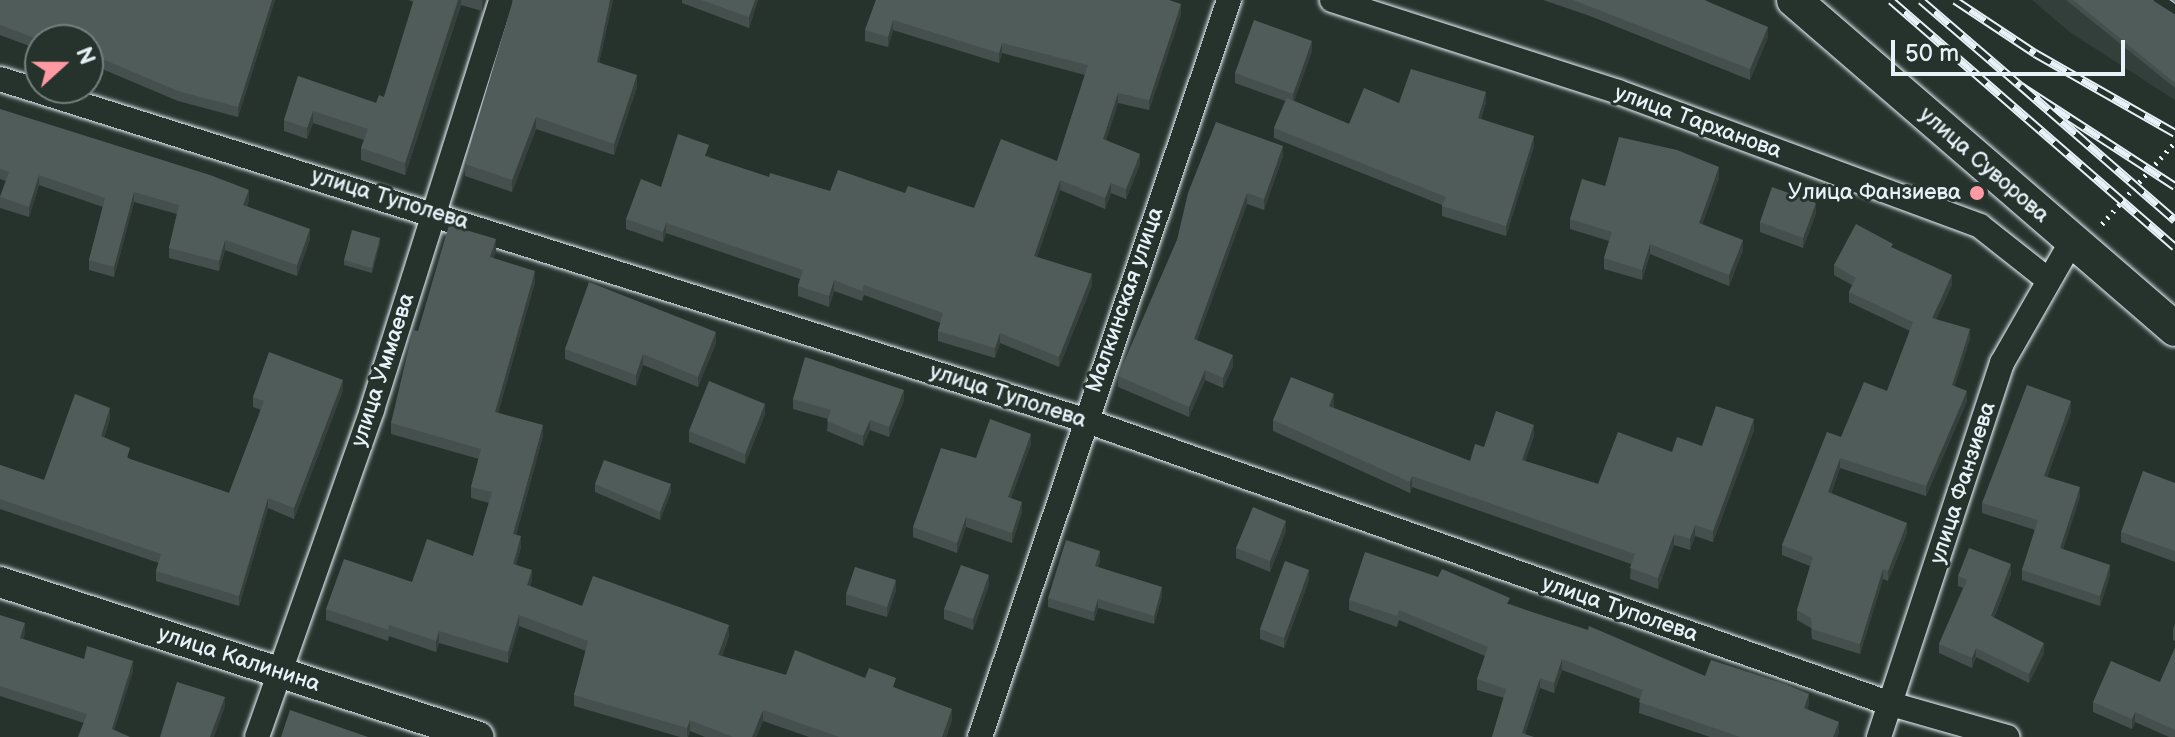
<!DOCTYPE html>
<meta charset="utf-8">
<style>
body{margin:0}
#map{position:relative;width:2175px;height:737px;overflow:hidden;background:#26332d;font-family:"Balsamiq Sans",sans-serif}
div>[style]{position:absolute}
.built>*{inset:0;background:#333f3a}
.path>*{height:5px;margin-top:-2.5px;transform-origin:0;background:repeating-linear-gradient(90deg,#e8f1f8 0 2px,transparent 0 8px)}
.roads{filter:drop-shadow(0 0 2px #e8f1f8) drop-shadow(0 0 2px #e8f1f8)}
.service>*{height:12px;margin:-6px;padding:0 6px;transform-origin:6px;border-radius:6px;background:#26332d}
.minor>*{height:24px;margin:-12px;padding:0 12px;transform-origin:12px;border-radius:12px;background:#26332d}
.tertiary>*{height:30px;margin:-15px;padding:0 15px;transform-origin:15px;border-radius:15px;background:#26332d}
.secondary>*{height:34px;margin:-17px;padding:0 17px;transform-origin:17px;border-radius:17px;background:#26332d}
.rail>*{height:9px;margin-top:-4.5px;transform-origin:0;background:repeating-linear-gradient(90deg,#26332d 0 18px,#e8f1f8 0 36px);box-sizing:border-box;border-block:2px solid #e8f1f8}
.wall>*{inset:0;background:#454f4d}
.shaded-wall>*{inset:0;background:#38403e}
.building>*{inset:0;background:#505c59}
.dots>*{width:22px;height:22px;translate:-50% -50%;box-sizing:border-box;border:4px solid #26332d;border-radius:50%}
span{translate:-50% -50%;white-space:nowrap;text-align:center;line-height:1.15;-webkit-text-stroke:6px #26332d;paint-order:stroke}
.street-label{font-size:22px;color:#e8f1f8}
.poi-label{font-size:22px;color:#e8f1f8}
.right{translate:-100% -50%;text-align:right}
.north{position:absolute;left:24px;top:24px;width:80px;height:80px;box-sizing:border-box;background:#26332d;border:2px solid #747f7e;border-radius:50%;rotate:69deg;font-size:22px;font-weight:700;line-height:32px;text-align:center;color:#e8f1f8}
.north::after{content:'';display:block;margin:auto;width:28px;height:36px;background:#ff9aa2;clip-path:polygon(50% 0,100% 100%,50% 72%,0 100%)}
.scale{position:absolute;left:1891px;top:40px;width:234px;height:36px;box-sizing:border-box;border:4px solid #e8f1f8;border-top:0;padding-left:10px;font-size:24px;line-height:28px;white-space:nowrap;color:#e8f1f8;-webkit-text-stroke:6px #26332d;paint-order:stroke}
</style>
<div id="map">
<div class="built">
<i style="clip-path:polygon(2032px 0,2175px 0,2175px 100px,2071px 33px)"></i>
</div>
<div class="path">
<i style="left:2102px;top:224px;width:110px;rotate:-48.3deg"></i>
</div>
<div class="roads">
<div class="service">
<i style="left:2159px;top:0;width:19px;rotate:35deg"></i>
</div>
<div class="minor">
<i style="left:1332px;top:0;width:300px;rotate:17.8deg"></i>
<i style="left:1618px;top:92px;width:386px;rotate:20.3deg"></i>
<i style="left:1980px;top:226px;width:85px;rotate:38.3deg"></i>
<i style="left:0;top:79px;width:1136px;rotate:17.46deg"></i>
<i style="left:1084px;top:420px;width:856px;rotate:19.39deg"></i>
<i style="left:1891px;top:704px;width:121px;rotate:15.9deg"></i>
<i style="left:257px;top:737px;width:347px;rotate:-70.6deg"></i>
<i style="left:372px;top:410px;width:430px;rotate:-72.5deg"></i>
<i style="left:980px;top:737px;width:778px;rotate:-71.33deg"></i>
<i style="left:1879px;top:737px;width:394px;rotate:-71.8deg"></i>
<i style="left:2002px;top:363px;width:141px;rotate:-60.2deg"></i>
</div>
<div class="tertiary">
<i style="left:0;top:582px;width:503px;rotate:17.93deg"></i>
</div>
<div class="secondary">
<i style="left:1794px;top:0;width:503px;rotate:40.81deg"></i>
</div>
</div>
<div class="rail">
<i style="left:1891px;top:0;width:376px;rotate:41deg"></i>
<i style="left:1921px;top:0;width:132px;rotate:40.7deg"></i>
<i style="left:1955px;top:0;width:96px;rotate:33.5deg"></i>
<i style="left:2035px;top:53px;width:161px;rotate:29.7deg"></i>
<i style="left:2175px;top:186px;width:184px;rotate:-147deg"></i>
<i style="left:2021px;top:86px;width:204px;rotate:41deg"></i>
</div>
<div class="wall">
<i style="clip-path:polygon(0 0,275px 0,238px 117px,178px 101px,88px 63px,88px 40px,40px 40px,40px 50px,0 35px)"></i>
<i style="clip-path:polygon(408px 0,486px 0,482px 11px,461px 5px,405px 175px,361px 160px,361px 148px,364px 140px,313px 123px,307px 139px,284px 131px,284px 120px,298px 76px,376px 103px,384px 97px,413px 2px)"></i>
<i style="clip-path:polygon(613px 0,599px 62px,637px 87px,614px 155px,536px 129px,512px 192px,465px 176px,465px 164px)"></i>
<i style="clip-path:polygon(682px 0,758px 0,749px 28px,682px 3px)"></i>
<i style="clip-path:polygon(876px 0,1181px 14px,1149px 110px,1118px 103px,1106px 140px,1140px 164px,1126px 199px,1111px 193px,1105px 209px,1060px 190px,1037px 257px,1092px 285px,1059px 367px,1000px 343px,995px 358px,938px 341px,938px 331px,941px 323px,864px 295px,862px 301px,834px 291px,829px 307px,798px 296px,798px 286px,800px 279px,666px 233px,663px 242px,626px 229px,626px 219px,661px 187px,709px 155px,708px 157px,769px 177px,830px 191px,905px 193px,974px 208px,1057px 161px,1085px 75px,1002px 53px,999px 63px,893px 30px,888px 47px,865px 41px,865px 30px)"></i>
<i style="clip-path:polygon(1543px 0,1705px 0,1768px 37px,1750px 80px,1590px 16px)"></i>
<i style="clip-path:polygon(2066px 0,2152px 0,2174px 14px,2175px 14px,2175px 88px)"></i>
<i style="clip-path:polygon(1312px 51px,1294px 101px,1349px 124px,1399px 103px,1486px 102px,1481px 119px,1534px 146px,1506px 236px,1442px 216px,1442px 205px,1274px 138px,1274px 128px,1285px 101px,1235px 83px,1235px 73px)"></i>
<i style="clip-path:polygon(0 109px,249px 200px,247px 206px,310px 239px,297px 276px,225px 250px,219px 271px,169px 258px,169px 248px,177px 214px,134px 202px,114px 277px,89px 270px,89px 260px,103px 207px,39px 185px,29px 217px,0 208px,0 197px,6px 181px,0 179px)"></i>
<i style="clip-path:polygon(1283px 156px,1264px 210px,1247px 204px,1197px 340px,1233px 366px,1223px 388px,1205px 380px,1189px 417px,1118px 387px,1118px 376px,1177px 240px)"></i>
<i style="clip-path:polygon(1719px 178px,1702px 224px,1743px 250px,1729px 286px,1650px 254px,1642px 280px,1604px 269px,1604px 258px,1609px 241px,1570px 229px,1570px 219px,1605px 186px)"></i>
<i style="clip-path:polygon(1816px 213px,1803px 248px,1760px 232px,1760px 222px)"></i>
<i style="clip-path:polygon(380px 243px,372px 273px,344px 265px,344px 260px)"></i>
<i style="clip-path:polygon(1893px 248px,1952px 285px,1936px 319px,1970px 339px,1954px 386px,1967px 401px,1926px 496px,1840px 468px,1831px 494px,1907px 533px,1888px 581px,1883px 579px,1860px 654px,1812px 639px,1811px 628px,1797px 620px,1797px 610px,1810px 566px,1782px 555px,1782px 545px,1841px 437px,1887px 391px,1910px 331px,1849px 302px,1849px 292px,1852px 285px,1834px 275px,1834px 265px)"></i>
<i style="clip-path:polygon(496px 251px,493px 258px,535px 282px,498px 413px,543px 436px,516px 535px,521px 547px,516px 565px,532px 581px,530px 586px,582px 606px,729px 636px,722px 656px,786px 675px,865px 678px,896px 688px,952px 720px,946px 737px,809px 737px,763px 721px,756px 737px,705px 737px,690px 731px,688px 737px,680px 737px,574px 706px,574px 695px,586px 651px,519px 626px,508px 663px,439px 643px,436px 652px,389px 636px,388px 641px,326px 620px,326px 609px,412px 582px,473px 556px,489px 503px,471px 498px,471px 487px,479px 459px,391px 434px,391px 423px,418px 331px)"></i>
<i style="clip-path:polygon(716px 343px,698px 387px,643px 365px,636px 386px,565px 359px,565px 349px)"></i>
<i style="clip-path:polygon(343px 390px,294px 519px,268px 508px,239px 606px,156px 581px,156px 571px,159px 563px,0 509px,0 465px,44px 480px,110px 418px,104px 438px,130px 459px,229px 493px,261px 410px,253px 407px,253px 397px)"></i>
<i style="clip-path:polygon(793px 399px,904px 400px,889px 437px,870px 430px,863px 446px,827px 431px,828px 419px,793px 409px)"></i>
<i style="clip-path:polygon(1334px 406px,1333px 408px,1470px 461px,1484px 447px,1534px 436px,1525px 461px,1598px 484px,1672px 452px,1702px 446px,1754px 430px,1713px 542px,1695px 536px,1690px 550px,1674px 545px,1658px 589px,1630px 579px,1631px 564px,1412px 487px,1410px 493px,1273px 431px,1273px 420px)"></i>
<i style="clip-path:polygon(2071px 412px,2047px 477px,2080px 497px,2063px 549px,2110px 575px,2100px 606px,2022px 580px,2022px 570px,2035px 530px,1982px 513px,1982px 503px)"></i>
<i style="clip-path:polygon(765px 414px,745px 464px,689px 442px,689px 431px)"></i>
<i style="clip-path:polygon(1031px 444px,1011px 498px,1022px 512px,1012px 543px,966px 527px,957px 553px,913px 537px,913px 527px,976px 458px)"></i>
<i style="clip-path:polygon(2175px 483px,2175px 562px,2121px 542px,2121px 532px)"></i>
<i style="clip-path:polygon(595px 484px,671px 492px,660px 520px,595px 492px)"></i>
<i style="clip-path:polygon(1286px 531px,1270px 572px,1236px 558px,1236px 548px)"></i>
<i style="clip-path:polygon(1100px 560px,1098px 567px,1162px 596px,1154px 624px,1098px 608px,1094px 621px,1048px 607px,1048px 598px)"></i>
<i style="clip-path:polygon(2011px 574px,1994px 618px,2044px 653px,2029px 683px,1976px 657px,1972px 668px,1939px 653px,1939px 644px,1963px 588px,1958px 586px,1958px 576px)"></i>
<i style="clip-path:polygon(1309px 580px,1284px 648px,1260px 639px,1260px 629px)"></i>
<i style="clip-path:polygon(989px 585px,973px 630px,944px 619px,944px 609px)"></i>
<i style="clip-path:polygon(896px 590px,887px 617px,846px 605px,846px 594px)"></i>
<i style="clip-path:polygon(1349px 600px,1510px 604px,1705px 676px,1809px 704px,1807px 709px,1839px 732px,1837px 737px,1710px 737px,1639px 713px,1640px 699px,1562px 670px,1554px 693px,1540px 688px,1525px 734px,1492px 737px,1504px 698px,1477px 690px,1477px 679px,1485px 656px,1399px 620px,1397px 627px,1349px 610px)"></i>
<i style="clip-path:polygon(0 615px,25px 633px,23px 639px,84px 659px,133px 672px,84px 723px,0 696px)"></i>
<i style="clip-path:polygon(2175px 624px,2175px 641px,2173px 640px,2173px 629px)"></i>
<i style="clip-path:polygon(2175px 648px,2175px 737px,2169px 737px,2135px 722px,2132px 729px,2093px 712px,2093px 702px,2160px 682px)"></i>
</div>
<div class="shaded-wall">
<i style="clip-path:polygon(272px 0,275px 0,238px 117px,238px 107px)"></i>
<i style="clip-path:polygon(458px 0,461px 0,461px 5px,405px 175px,405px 163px)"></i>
<i style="clip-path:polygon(482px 0,486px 0,482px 11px)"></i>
<i style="clip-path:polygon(610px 0,613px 0,597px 73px,597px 62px)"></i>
<i style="clip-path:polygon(755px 0,758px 0,749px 28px,749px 17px)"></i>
<i style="clip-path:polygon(1181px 4px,1181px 14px,1149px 110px,1149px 100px)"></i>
<i style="clip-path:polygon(893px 20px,893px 30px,888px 47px,888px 37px)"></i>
<i style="clip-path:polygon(1768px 27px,1768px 37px,1750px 80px,1750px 69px)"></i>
<i style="clip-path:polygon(1312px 41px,1312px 51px,1293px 104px,1293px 94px)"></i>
<i style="clip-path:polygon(1002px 43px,1002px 53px,999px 63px,999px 53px)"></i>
<i style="clip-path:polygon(637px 75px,637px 87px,614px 155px,614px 144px)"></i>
<i style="clip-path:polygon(1486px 92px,1486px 102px,1478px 128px,1478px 118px)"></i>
<i style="clip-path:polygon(1118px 93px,1118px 103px,1103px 149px,1103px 139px)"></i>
<i style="clip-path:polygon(313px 111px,313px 123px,307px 139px,307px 128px)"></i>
<i style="clip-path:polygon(536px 117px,536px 129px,512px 192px,512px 180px)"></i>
<i style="clip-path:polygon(1534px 136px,1534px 146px,1506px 236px,1506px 226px)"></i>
<i style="clip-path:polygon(1283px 146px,1283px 156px,1264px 210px,1264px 199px)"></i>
<i style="clip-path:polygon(1140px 154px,1140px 164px,1126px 199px,1126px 189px)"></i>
<i style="clip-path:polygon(1719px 167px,1719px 178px,1699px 233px,1699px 223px)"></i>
<i style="clip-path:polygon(39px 175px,39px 185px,29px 217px,29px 207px)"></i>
<i style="clip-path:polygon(1060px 180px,1060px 190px,1034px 266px,1034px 256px)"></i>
<i style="clip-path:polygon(1111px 183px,1111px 193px,1105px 209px,1105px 198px)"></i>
<i style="clip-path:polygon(249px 190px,249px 200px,243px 215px,243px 205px)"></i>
<i style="clip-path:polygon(134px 192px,134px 202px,114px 277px,114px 267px)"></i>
<i style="clip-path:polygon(1247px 193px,1247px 204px,1194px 349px,1194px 339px)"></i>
<i style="clip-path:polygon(1816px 203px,1816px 213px,1803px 248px,1803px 238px)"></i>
<i style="clip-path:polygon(666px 223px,666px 233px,663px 242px,663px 232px)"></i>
<i style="clip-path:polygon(310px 229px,310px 239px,297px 276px,297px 265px)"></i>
<i style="clip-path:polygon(380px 238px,380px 243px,372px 273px,372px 268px)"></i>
<i style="clip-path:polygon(496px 239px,496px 251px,490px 269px,490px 257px)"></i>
<i style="clip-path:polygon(225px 240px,225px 250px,219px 271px,219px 261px)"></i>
<i style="clip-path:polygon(1743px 240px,1743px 250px,1729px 286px,1729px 275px)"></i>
<i style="clip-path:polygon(1650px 244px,1650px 254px,1642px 280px,1642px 270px)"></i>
<i style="clip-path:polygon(535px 271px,535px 282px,495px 424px,495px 412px)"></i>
<i style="clip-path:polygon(1092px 274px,1092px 285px,1059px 367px,1059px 357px)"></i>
<i style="clip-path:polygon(1952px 275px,1952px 285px,1932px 328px,1932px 318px)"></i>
<i style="clip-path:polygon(834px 280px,834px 291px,829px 307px,829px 296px)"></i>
<i style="clip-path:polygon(1970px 329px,1970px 339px,1952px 395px,1952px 385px)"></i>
<i style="clip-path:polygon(716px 332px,716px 343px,698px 387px,698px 377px)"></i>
<i style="clip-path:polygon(1000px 333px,1000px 343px,995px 358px,995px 348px)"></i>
<i style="clip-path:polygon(643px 354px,643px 365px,636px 386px,636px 375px)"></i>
<i style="clip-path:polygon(1233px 355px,1233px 366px,1223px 388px,1223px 378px)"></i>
<i style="clip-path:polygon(1205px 370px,1205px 380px,1189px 417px,1189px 407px)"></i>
<i style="clip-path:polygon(343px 380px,343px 390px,294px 519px,294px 508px)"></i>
<i style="clip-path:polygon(904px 390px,904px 400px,889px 437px,889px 427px)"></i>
<i style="clip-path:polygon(1967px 391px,1967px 401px,1926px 496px,1926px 486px)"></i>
<i style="clip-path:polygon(1334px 394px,1334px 406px,1329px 417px,1329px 406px)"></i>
<i style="clip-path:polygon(2071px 401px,2071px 412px,2044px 486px,2044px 476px)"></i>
<i style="clip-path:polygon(765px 404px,765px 414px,745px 464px,745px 454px)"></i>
<i style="clip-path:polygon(110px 408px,110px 418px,101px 447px,101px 436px)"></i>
<i style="clip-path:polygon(1754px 419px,1754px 430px,1713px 542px,1713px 531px)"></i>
<i style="clip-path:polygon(870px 420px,870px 430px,863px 446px,863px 436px)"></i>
<i style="clip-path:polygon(543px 425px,543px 436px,513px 545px,513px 534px)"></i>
<i style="clip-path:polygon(1534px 425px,1534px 436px,1522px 471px,1522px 460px)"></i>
<i style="clip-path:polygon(1031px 434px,1031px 444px,1008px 507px,1008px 497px)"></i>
<i style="clip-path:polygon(1840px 458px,1840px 468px,1828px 502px,1828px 492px)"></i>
<i style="clip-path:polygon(1412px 476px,1412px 487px,1410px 493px,1410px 482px)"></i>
<i style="clip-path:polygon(671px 484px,671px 492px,660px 520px,660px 512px)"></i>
<i style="clip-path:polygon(2080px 487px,2080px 497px,2060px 558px,2060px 548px)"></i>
<i style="clip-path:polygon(268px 498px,268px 508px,239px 606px,239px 596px)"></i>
<i style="clip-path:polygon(1022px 502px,1022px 512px,1012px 543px,1012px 533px)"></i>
<i style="clip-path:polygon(966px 517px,966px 527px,957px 553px,957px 543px)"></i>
<i style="clip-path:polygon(1286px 521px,1286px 531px,1270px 572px,1270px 561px)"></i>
<i style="clip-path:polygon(1907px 523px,1907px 533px,1888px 581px,1888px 571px)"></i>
<i style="clip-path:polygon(1695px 525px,1695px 536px,1690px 550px,1690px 539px)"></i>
<i style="clip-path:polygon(1674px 534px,1674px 545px,1658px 589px,1658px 578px)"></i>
<i style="clip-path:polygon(521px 536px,521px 547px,513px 576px,513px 564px)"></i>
<i style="clip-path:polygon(1100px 551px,1100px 560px,1095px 575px,1095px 566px)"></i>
<i style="clip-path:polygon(2011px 564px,2011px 574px,1991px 625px,1991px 616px)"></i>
<i style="clip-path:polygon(2110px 565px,2110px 575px,2100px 606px,2100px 596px)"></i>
<i style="clip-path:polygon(1883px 569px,1883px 579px,1860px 654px,1860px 644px)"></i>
<i style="clip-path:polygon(532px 570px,532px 581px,527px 596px,527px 585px)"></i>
<i style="clip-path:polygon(1309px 570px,1309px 580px,1284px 648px,1284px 638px)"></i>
<i style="clip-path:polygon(989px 575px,989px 585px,973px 630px,973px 619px)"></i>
<i style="clip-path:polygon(896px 580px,896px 590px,887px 617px,887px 607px)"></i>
<i style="clip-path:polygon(1162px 587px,1162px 596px,1154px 624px,1154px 616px)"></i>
<i style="clip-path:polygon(1098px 599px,1098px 608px,1094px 621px,1094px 612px)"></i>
<i style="clip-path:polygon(519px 615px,519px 626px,508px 663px,508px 652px)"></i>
<i style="clip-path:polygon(25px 623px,25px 633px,20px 649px,20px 638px)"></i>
<i style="clip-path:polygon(729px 625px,729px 636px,718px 666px,718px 655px)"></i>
<i style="clip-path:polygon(439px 631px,439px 643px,436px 652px,436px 641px)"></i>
<i style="clip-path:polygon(2044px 643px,2044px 653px,2029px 683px,2029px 674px)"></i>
<i style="clip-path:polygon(1976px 648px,1976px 657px,1972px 668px,1972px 658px)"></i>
<i style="clip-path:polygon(1562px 659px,1562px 670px,1554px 693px,1554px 683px)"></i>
<i style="clip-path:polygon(133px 661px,133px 672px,112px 737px,112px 729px)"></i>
<i style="clip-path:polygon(1540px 678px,1540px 688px,1524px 737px,1522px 733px)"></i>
<i style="clip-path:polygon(1809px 694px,1809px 704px,1804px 718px,1804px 708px)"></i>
<i style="clip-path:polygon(225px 697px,225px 707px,214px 737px,210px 737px)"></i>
<i style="clip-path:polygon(952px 709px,952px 720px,946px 737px,942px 737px)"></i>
<i style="clip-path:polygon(763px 710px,763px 721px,756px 737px,752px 737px)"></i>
<i style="clip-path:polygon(2135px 712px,2135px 722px,2132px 729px,2132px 719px)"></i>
<i style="clip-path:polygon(690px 720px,690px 731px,687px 737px,687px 728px)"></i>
<i style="clip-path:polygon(1839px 722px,1839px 732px,1837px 737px,1833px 737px)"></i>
</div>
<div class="building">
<i style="clip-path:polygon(0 0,272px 0,238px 107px,178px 91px,88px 53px,88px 40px,57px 40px,53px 38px,52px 40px,40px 40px,0 25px)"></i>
<i style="clip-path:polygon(414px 0,458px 0,405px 163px,361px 148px,368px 129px,313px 111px,307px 128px,284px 120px,298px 76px,376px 103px,379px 95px,384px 97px)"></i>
<i style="clip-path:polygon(513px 0,610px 0,597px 62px,637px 75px,614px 144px,536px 117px,512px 180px,465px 164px)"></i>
<i style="clip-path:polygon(701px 0,755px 0,749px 17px)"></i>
<i style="clip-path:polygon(876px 0,1169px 0,1181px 4px,1149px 100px,1118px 93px,1103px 139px,1140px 154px,1126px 189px,1111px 183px,1105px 198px,1060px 180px,1034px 256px,1092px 274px,1059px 357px,1000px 333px,995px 348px,938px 331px,943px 313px,864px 285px,862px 291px,834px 280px,829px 296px,798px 286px,803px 270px,666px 223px,663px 232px,626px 219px,641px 179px,661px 187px,678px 134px,709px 145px,705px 156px,769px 177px,770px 173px,830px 191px,838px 170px,905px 193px,908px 186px,974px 208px,1001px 139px,1057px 161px,1088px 65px,1002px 43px,999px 53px,893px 20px,888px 37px,865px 30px)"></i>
<i style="clip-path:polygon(1573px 0,1704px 0,1768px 27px,1750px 69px)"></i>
<i style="clip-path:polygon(2073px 0,2152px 0,2174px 14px,2175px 14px,2175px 83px)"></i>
<i style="clip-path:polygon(1254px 20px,1312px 41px,1293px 94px,1235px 73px)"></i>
<i style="clip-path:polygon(1411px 69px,1486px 92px,1478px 118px,1534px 136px,1506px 226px,1442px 206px,1446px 197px,1274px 128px,1287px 98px,1349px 124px,1364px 88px,1399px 103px)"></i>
<i style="clip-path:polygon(0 109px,210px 175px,249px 190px,243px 205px,310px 229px,297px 265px,225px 240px,219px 261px,169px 248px,179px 205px,134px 192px,114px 267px,89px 260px,105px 198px,39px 175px,29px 207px,0 197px,9px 172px,0 169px)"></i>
<i style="clip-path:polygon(1216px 122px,1283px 146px,1264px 199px,1247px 193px,1194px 339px,1233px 355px,1223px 378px,1205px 370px,1189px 407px,1118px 376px,1177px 240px,1188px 193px)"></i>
<i style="clip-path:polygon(1619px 137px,1677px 150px,1719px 167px,1699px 223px,1743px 240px,1729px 275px,1650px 244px,1642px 270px,1604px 258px,1612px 232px,1570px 219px,1582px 179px,1605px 186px)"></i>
<i style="clip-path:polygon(1772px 187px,1816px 203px,1803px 238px,1760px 222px)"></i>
<i style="clip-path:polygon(1856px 224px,1893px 244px,1891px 247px,1952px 275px,1932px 318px,1970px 329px,1952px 385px,1967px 391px,1926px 486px,1840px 458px,1828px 492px,1907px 523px,1888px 571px,1883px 569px,1860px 644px,1812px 629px,1811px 618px,1797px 610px,1813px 557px,1782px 545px,1827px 432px,1841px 437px,1864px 382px,1887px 391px,1913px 322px,1849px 292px,1856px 278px,1834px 265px)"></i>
<i style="clip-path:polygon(449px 225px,496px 239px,490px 257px,535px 271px,495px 412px,543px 425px,513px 534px,521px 536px,513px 564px,532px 570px,527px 585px,582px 606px,593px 576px,729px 625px,718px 655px,786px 675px,795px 650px,865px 678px,869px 668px,896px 678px,893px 687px,952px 709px,942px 737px,839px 737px,763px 710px,752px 737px,733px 737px,690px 720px,687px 728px,574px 695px,588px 641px,519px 615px,508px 652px,439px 631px,436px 641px,389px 625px,388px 630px,326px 609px,344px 559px,412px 582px,427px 539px,473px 556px,492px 492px,471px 487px,481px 449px,391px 423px,413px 330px,418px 331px)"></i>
<i style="clip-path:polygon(352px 230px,380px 238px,372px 268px,344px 260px)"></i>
<i style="clip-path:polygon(589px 282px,716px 332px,698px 377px,643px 354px,636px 375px,565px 349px)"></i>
<i style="clip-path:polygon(269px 352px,343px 380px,294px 508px,268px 498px,239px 596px,156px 571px,161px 554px,0 499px,0 465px,44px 480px,75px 394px,110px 408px,101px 436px,130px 448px,127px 458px,229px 493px,264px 401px,253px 397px)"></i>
<i style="clip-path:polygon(805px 357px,904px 390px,889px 427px,870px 420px,863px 436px,827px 421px,831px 410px,793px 399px)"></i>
<i style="clip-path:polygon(1291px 377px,1334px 394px,1329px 406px,1470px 461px,1475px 444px,1484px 447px,1496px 411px,1534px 425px,1522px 460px,1598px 484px,1618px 432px,1672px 452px,1677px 437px,1702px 446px,1716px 406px,1754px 419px,1713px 531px,1695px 525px,1690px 539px,1674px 534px,1658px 578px,1630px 568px,1635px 554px,1412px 476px,1410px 482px,1273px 420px)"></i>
<i style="clip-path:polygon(709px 381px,765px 404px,745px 454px,689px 431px)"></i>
<i style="clip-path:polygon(2027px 385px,2071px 401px,2044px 476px,2080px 487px,2060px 548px,2110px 565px,2100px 596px,2022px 570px,2038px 520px,1982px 503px)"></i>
<i style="clip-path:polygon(990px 419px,1031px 434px,1008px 497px,1022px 502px,1012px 533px,966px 517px,957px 543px,913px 527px,941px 448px,976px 458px)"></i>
<i style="clip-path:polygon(604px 460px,671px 484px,660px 512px,595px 484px)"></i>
<i style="clip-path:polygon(2143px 471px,2175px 483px,2175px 551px,2121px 532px)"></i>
<i style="clip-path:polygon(1253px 507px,1286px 521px,1270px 561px,1236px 548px)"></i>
<i style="clip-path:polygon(1066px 540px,1100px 551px,1095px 566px,1162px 587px,1154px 616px,1098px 599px,1094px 612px,1048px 598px)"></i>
<i style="clip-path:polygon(1969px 548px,2011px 564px,1991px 616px,2044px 643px,2029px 674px,1976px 648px,1972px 658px,1939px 644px,1967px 580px,1958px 576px)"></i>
<i style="clip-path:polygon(1365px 552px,1438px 577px,1442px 569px,1510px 598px,1507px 604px,1588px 630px,1589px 626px,1705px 676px,1711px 660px,1785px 684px,1809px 694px,1804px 708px,1839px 722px,1833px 737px,1740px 737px,1639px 702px,1643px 690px,1562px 659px,1554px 683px,1540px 678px,1522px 733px,1534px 737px,1492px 737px,1506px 689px,1477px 679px,1488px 647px,1399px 610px,1397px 616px,1349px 600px)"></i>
<i style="clip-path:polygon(1285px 561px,1309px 570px,1284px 638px,1260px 629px)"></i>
<i style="clip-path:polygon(961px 565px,989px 575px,973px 619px,944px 609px)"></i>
<i style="clip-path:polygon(855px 567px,896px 580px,887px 607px,846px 594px)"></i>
<i style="clip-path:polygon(0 615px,25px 623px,20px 638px,84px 659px,87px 646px,133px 661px,112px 729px,130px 737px,78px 737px,87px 714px,0 686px)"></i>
<i style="clip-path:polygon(2175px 648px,2175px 730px,2135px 712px,2132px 719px,2093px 702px,2111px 661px,2160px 682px)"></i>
<i style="clip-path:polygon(177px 682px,225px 697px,210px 737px,160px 737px)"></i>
<i style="clip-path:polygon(290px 710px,368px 737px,281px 737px)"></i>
</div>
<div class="dots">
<i style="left:1977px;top:193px;background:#ff9aa2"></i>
</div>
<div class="street-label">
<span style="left:1698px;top:122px;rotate:20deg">улица Тарханова</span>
<span style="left:1984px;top:165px;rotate:41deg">улица Суворова</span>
<span style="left:390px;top:199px;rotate:17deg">улица Туполева</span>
<span style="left:1125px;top:300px;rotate:-71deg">Малкинская улица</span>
<span style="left:383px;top:370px;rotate:-72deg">улица Уммаева</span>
<span style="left:1008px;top:396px;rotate:18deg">улица Туполева</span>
<span style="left:1963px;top:483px;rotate:-72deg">улица Фанзиева</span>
<span style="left:1620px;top:609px;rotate:19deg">улица Туполева</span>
<span style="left:239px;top:659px;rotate:18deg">улица Калинина</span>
</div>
<div class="poi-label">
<span class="right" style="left:1961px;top:193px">Улица Фанзиева</span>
</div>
<div class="north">N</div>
<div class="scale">50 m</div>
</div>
